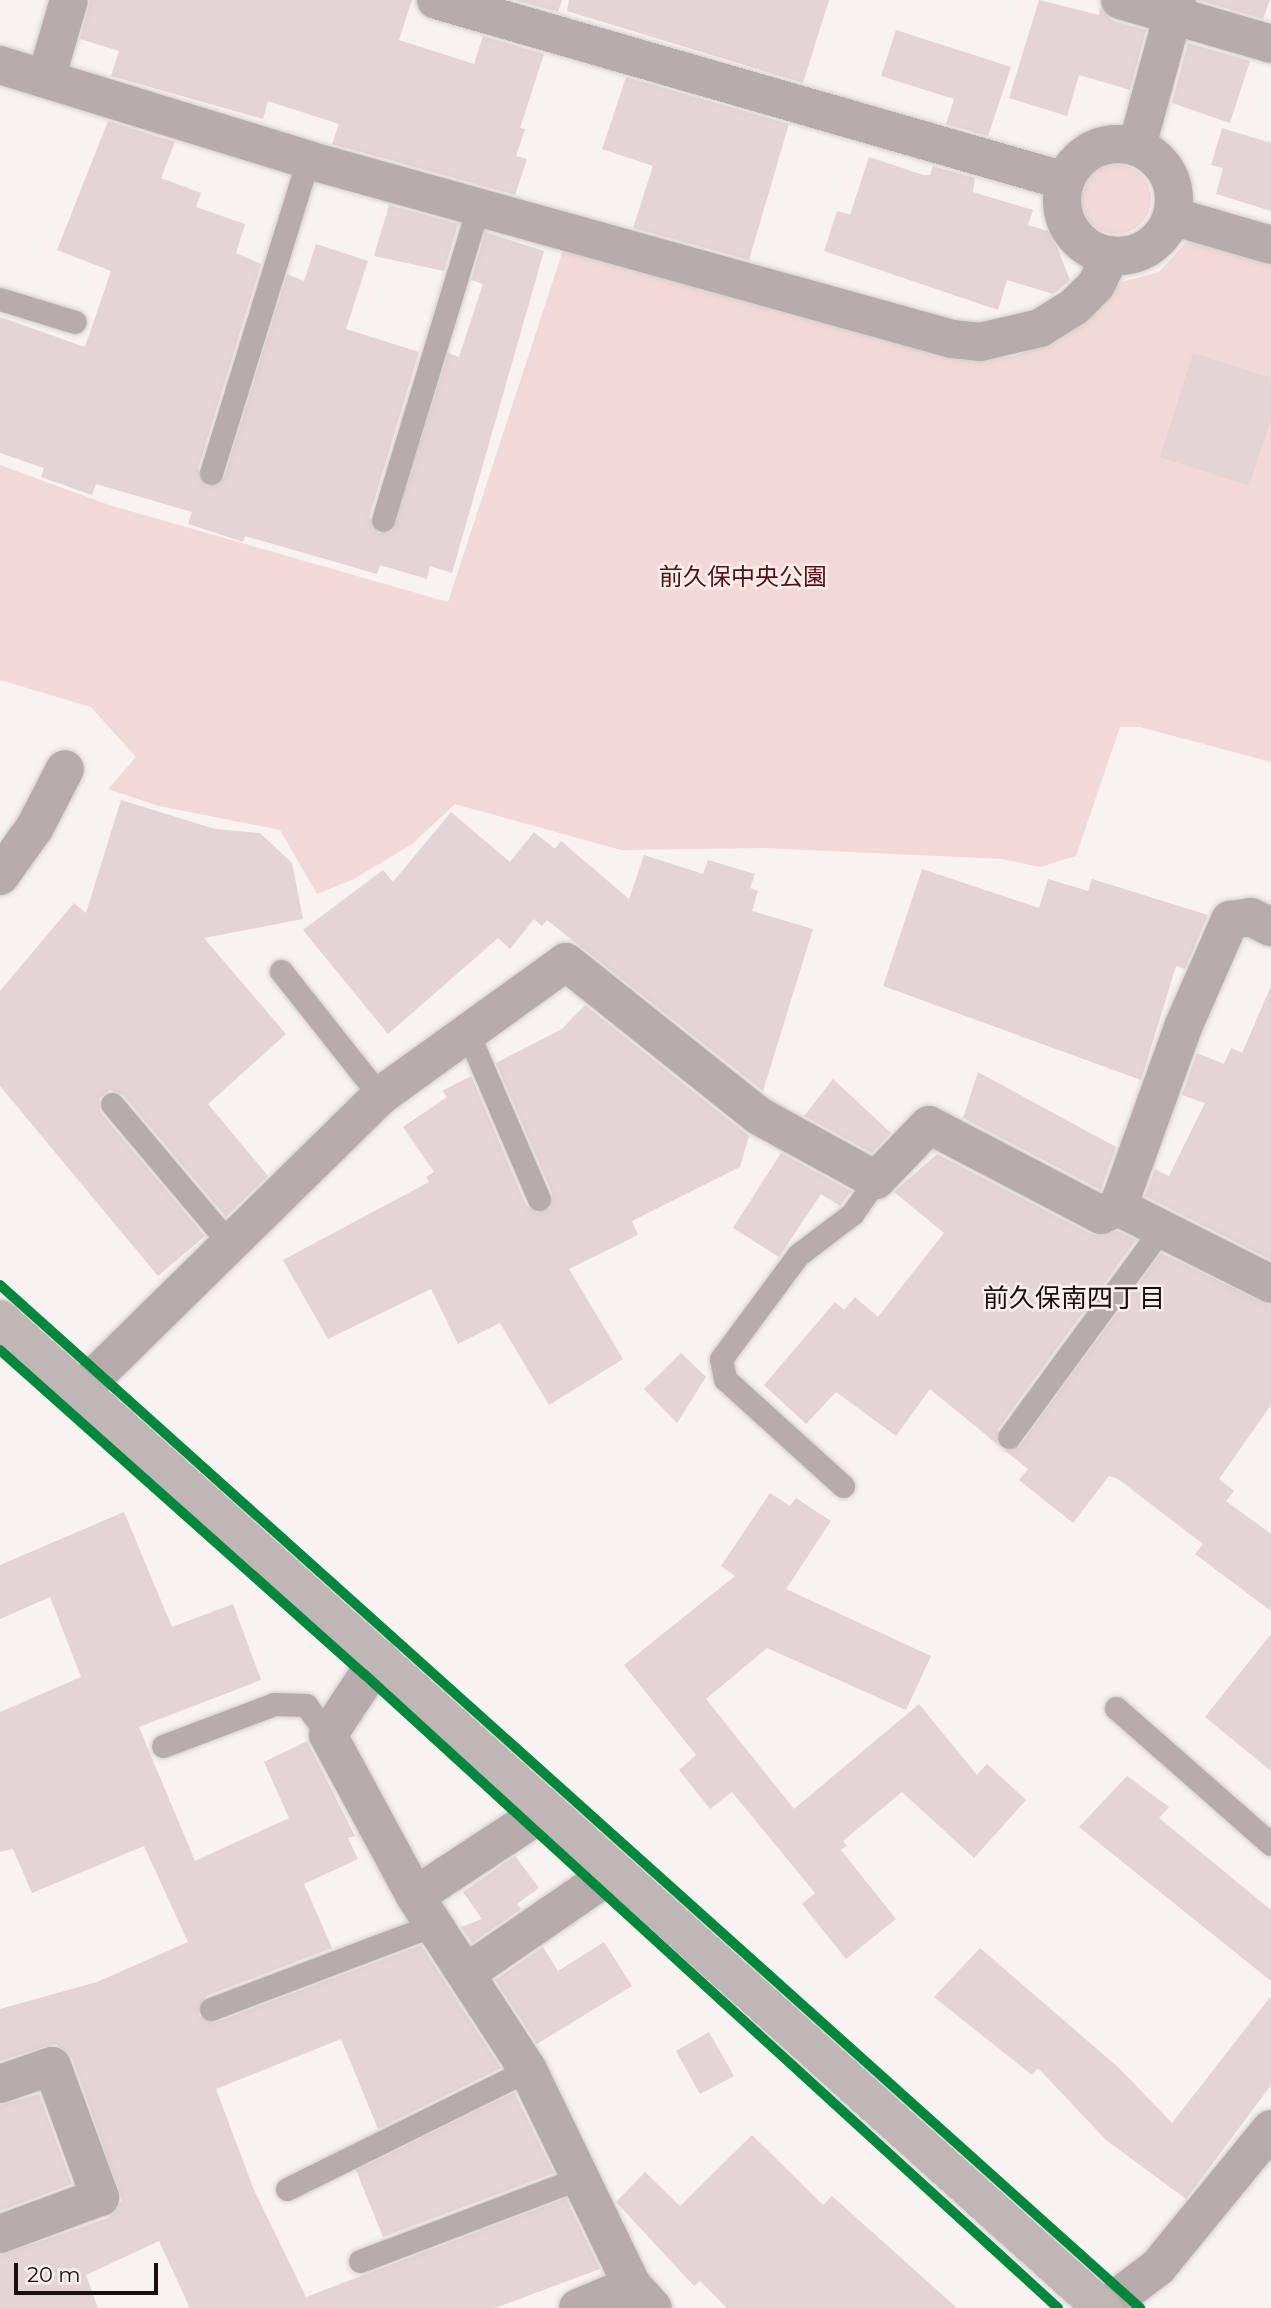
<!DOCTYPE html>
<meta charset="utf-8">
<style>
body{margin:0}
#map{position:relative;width:1271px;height:2308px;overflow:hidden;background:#f8f2f1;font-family:Montserrat,"Noto Sans JP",sans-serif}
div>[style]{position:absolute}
.green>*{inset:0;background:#f2d8d6}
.round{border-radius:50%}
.building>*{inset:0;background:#e4d4d3}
.roads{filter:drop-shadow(0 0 2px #d3cfce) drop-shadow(0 0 2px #d3cfce)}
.lane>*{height:23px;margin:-11.5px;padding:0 11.5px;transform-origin:11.5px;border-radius:11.5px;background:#b7acab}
.street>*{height:38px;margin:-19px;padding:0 19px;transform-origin:19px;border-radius:19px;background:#b7acab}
.street>.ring{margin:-19px;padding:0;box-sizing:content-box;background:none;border:38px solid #b7acab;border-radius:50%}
.secondary>*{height:38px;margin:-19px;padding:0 19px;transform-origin:19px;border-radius:19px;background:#c0b6b5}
.cycleway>*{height:10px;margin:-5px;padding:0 5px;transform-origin:5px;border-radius:5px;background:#00873e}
span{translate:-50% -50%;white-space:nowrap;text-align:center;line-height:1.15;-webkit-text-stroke:5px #fbefee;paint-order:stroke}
.park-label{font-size:24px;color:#590d12}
.neighbourhood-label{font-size:26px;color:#190f0e}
.scale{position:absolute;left:14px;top:2263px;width:144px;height:32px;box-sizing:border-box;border:4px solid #190f0e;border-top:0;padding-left:9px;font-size:21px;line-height:24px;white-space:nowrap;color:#190f0e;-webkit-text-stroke:5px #fbefee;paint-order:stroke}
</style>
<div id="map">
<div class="green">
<i class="round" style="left:1081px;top:164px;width:70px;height:70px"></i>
<i style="clip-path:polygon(1190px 238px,1271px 262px,1271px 762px,1140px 727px,1120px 727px,1076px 856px,1040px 867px,1002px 859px,764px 848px,621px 850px,455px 804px,412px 844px,354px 879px,317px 894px,280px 830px,159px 806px,108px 789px,136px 757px,91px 707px,0 680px,0 465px,109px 505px,448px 602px,564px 247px,974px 358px,1014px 356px,1046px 345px,1118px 283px,1159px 272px)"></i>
</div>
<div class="building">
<i style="clip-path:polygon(90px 0,412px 0,399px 40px,474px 64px,483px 36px,544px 54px,520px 128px,525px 129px,516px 156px,527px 159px,515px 195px,332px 144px,339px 124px,268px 101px,263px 119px,111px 76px,119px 51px,80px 39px)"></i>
<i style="clip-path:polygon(515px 0,562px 0,558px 12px)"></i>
<i style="clip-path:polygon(569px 0,829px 0,803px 83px,567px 11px)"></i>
<i style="clip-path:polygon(1039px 0,1099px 15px,1100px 7px,1113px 21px,1146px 30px,1130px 90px,1079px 75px,1067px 116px,1009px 98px)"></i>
<i style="clip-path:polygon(1198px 0,1270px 0,1263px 19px)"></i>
<i style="clip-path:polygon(896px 30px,1011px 67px,988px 136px,946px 124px,954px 99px,881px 76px)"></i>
<i style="clip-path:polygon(1188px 43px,1250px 61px,1230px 123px,1172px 103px)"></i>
<i style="clip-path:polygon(626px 77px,789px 124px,749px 260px,633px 228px,653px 166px,602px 149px)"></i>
<i style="clip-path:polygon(108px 121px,175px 142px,161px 178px,201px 193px,196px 207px,245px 224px,236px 253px,261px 264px,198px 469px,208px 486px,224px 477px,287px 274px,304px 281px,316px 244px,368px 261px,346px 329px,419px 352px,369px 517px,378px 533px,392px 531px,448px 353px,459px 357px,483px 284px,471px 280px,485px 232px,544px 251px,452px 573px,430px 566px,427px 579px,380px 565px,377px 574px,245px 536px,243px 542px,188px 524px,192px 512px,96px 484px,92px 495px,41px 477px,44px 468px,0 453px,0 317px,85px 347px,111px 271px,57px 250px)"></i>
<i style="clip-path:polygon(1222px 128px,1271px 143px,1271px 211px,1216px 194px,1223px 168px,1211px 165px)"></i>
<i style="clip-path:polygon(869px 157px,923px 175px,930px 175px,933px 166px,975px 178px,973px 192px,1033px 210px,1028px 225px,1051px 232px,1070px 280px,1053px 294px,1007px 280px,998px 310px,824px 251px,837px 211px,850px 215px)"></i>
<i style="clip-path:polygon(389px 205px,458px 224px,444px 271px,374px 256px)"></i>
<i style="clip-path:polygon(1193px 353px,1271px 378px,1271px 419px,1249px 486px,1160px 457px)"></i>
<i style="clip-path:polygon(121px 800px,215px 829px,260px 833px,292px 863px,303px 919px,204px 938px,286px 1034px,208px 1104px,268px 1176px,226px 1217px,123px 1095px,110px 1090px,99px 1099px,101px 1113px,205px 1236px,158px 1276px,0 1086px,0 991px,74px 903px,86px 913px)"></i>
<i style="clip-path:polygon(451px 812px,510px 862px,534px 832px,555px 849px,561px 841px,629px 899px,644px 855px,703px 874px,708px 860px,755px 874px,750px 888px,758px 891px,752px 911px,813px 929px,763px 1091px,547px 920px,542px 926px,534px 919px,510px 949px,498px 938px,388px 1034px,303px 930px,383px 870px,393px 882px)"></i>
<i style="clip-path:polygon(922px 869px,1039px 908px,1048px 879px,1088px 891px,1092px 879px,1208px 915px,1185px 969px,1176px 966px,1141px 1080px,883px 986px)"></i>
<i style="clip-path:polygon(1271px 986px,1271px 1260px,1145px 1196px,1155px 1169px,1169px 1176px,1205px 1103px,1182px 1095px,1197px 1053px,1224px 1064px,1231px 1048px,1242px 1053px)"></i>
<i style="clip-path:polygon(585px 1005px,749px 1136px,740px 1167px,632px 1221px,638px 1235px,569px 1269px,623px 1359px,549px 1405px,500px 1323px,458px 1344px,431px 1289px,328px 1339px,283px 1260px,429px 1182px,426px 1177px,434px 1172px,403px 1127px,447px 1097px,442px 1091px,471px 1076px,526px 1205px,537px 1213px,550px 1208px,552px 1193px,496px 1063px,562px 1029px)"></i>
<i style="clip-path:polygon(978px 1072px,1116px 1147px,1101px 1190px,963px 1118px)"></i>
<i style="clip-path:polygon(833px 1079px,891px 1133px,872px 1153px,804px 1116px)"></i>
<i style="clip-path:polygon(781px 1153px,851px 1191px,840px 1206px,821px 1194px,779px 1257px,733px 1228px)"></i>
<i style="clip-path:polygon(937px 1154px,1091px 1234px,1118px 1231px,1136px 1240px,998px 1429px,997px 1444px,930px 1389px,896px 1436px,836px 1392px,806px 1424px,764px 1385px,835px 1302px,844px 1310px,855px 1297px,878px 1317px,944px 1233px,894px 1192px)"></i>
<i style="clip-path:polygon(1161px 1253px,1271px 1306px,1271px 1405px,1219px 1479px,1234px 1491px,1226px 1501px,1271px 1534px,1271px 1611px,1195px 1554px,1203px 1544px,1118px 1479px,1109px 1476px,1073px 1523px,1019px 1480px,1028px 1469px,1004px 1450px,1020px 1445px)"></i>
<i style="clip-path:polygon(681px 1353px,706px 1377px,677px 1423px,644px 1389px)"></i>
<i style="clip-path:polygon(770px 1493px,790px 1506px,796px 1498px,831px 1521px,786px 1589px,931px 1656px,906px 1710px,767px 1648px,706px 1699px,794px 1809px,919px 1704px,977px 1775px,987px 1764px,1026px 1800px,974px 1858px,902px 1792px,843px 1841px,847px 1846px,841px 1850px,896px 1919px,846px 1959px,802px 1904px,815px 1893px,732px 1792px,710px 1809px,679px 1770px,696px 1755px,624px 1665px,735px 1576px,721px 1566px)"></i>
<i style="clip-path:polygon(124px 1512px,172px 1627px,233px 1604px,261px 1680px,139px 1727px,195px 1861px,289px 1818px,264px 1762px,307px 1741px,355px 1836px,348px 1838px,358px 1859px,304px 1884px,332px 1948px,206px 1996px,198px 2015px,216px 2022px,421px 1945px,501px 2068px,378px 2129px,341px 2039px,216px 2089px,254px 2190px,306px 2297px,566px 2198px,600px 2269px,495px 2308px,190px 2308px,159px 2241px,86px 2275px,98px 2308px,0 2308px,0 2255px,108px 2218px,122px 2200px,72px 2058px,55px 2044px,0 2061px,0 2009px,97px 1982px,188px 1942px,144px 1846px,32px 1893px,13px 1849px,0 1852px,0 1712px,81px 1677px,50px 1597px,0 1619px,0 1565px)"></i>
<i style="clip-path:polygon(1271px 1634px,1271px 1771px,1205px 1717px)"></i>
<i style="clip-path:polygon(1127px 1776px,1169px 1807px,1159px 1818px,1271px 1910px,1271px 1981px,1079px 1827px)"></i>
<i style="clip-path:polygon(515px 1856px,539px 1888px,517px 1904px,521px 1909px,472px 1943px,461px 1927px,482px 1919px,463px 1892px)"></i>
<i style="clip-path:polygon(604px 1942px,632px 1986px,537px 2044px,495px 1980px,543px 1947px,558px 1971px)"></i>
<i style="clip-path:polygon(980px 1948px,1119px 2068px,1172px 2123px,1271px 1996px,1271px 2085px,1186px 2199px,1106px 2140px,1038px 2068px,1032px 2075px,934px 1997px)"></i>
<i style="clip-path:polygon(709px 2032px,734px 2076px,700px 2094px,676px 2051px)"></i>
<i style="clip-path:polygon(514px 2092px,554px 2173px,383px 2237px,356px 2170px)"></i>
<i style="clip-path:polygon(39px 2094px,72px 2184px,0 2211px,0 2105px)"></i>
<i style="clip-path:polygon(752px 2135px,823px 2205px,832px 2196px,957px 2308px,727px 2308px,700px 2281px,694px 2286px,616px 2202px,645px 2172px,680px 2206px)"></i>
</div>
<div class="roads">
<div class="lane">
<i style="left:0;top:299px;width:78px;rotate:17deg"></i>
<i style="left:211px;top:473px;width:328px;rotate:-72.8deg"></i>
<i style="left:383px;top:520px;width:327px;rotate:-73.1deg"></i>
<i style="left:281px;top:971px;width:159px;rotate:51.6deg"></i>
<i style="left:467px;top:1031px;width:183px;rotate:66.8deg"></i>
<i style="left:112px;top:1104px;width:182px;rotate:49.9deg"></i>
<i style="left:1009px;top:1437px;width:255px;rotate:-53.8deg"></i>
<i style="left:843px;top:1486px;width:159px;rotate:-137.8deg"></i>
<i style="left:725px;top:1379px;width:20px;rotate:-101deg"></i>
<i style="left:721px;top:1359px;width:129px;rotate:-53.5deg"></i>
<i style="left:798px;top:1255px;width:68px;rotate:-37.2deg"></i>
<i style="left:852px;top:1214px;width:42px;rotate:-54.8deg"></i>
<i style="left:1116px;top:1708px;width:206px;rotate:41.3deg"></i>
<i style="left:163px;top:1746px;width:119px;rotate:-20.7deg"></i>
<i style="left:274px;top:1704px;width:32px;rotate:2deg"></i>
<i style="left:306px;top:1705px;width:37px;rotate:54deg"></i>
<i style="left:211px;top:2009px;width:241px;rotate:-20.7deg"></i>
<i style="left:287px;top:2189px;width:269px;rotate:-26.3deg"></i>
<i style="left:360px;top:2261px;width:235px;rotate:-20.7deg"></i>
</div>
<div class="street">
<i style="left:436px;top:0;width:655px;rotate:16.05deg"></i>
<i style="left:1120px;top:0;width:157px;rotate:16.2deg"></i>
<i style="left:0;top:65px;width:322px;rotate:17.1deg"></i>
<i style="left:308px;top:160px;width:668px;rotate:15.53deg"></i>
<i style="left:952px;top:339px;width:28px;rotate:6deg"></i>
<i style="left:980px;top:342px;width:62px;rotate:-13.1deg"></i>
<i style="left:1040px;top:328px;width:40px;rotate:-32deg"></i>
<i style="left:1074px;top:307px;width:31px;rotate:-45deg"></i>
<i style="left:1096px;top:285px;width:32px;rotate:-64deg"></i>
<i style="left:46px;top:79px;width:82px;rotate:-73.8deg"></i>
<i class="ring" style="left:1062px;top:144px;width:74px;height:74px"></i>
<i style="left:1137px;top:146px;width:151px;rotate:-74.7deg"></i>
<i style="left:1172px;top:216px;width:103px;rotate:16.3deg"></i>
<i style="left:0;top:876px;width:60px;rotate:-54.5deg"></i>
<i style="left:35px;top:827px;width:65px;rotate:-62.7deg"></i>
<i style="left:1118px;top:1207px;width:191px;rotate:-70.1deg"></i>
<i style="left:1183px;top:1027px;width:117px;rotate:-66.3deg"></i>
<i style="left:1230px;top:920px;width:21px;rotate:-8deg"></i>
<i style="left:1251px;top:917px;width:22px;rotate:27deg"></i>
<i style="left:80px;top:1391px;width:421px;rotate:-44.5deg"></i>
<i style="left:380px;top:1096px;width:229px;rotate:-35.8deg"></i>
<i style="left:566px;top:962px;width:247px;rotate:38.6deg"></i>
<i style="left:759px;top:1116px;width:133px;rotate:28.7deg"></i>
<i style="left:876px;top:1180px;width:76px;rotate:-46.1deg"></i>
<i style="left:929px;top:1125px;width:194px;rotate:27.6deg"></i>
<i style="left:1101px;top:1215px;width:19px;rotate:-25deg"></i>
<i style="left:1118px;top:1207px;width:171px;rotate:26.7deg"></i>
<i style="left:379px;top:1658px;width:92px;rotate:123.5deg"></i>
<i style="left:328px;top:1735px;width:183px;rotate:61.6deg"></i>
<i style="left:415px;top:1896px;width:207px;rotate:57deg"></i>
<i style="left:528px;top:2070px;width:239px;rotate:64.2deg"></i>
<i style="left:632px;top:2285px;width:31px;rotate:48deg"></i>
<i style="left:415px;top:1896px;width:157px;rotate:-33.3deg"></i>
<i style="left:468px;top:1972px;width:178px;rotate:-34.5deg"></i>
<i style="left:0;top:2084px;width:55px;rotate:-19.1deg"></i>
<i style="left:52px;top:2066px;width:140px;rotate:69.9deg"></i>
<i style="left:100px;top:2197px;width:107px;rotate:159.7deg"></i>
<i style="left:578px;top:2308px;width:59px;rotate:-23.1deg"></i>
<i style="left:1104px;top:2308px;width:68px;rotate:-37.2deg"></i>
<i style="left:1158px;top:2267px;width:178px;rotate:-50.7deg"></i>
</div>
<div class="secondary">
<i style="left:0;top:1319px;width:1481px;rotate:41.91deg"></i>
</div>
</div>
<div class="cycleway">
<i style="left:0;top:1285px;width:1532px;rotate:41.9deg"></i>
<i style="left:0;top:1350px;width:487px;rotate:41.7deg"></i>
<i style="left:364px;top:1674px;width:940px;rotate:42.41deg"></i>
</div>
<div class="park-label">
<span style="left:743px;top:577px">前久保中央公園</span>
</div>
<div class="neighbourhood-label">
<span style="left:1074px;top:1299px">前久保南四丁目</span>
</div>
<div class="scale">20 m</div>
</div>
